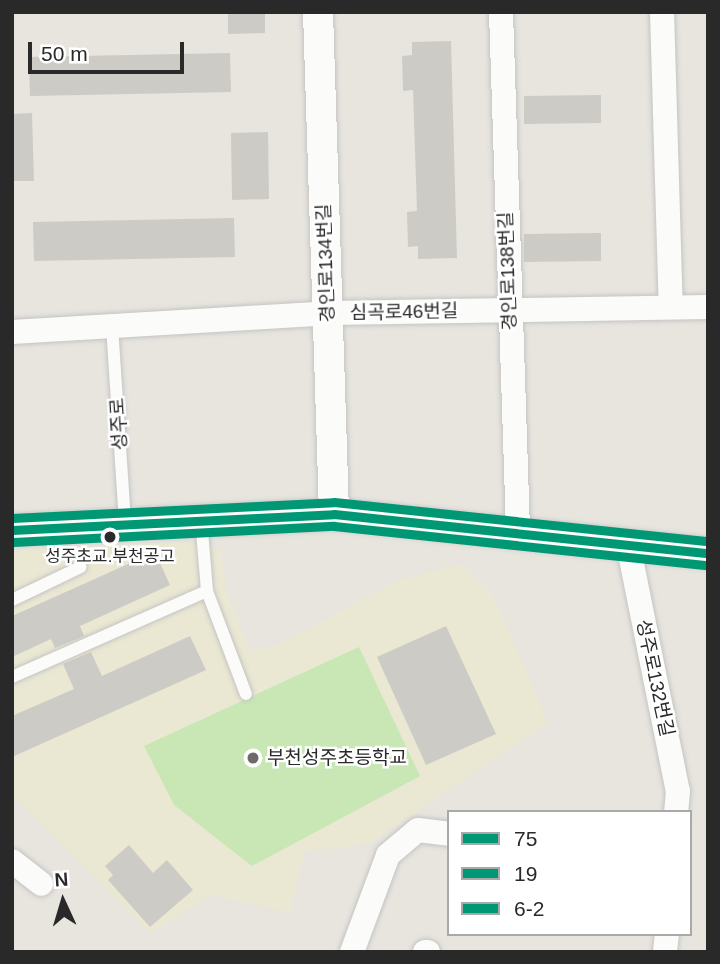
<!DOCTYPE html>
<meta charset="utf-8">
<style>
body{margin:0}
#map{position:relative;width:720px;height:964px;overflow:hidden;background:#e7e5de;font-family:Helvetica,"Noto Sans KR",sans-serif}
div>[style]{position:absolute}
.education>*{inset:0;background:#eae8d3}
.pitch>*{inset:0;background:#c8e7b5}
.building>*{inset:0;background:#cccbc5}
.roads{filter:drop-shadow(0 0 2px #c5c4c4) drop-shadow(0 0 2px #c5c4c4)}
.service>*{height:12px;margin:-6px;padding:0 6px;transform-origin:6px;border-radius:6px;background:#fbfbfa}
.minor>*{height:24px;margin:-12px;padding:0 12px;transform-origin:12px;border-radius:12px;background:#fbfbfa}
.tertiary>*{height:30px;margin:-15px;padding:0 15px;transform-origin:15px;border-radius:15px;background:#fbfbfa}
.bus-1>*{height:9px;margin:-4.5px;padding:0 4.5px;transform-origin:4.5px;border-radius:4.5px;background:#009775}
.bus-2>*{height:9px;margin:-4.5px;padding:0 4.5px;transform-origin:4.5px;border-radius:4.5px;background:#009775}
.bus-3>*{height:9px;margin:-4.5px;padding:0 4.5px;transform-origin:4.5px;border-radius:4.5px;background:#009775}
.dots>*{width:19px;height:19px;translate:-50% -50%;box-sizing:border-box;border:4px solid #fff;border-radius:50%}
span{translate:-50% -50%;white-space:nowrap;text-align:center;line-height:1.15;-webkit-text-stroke:5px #fff;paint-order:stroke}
.bus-label{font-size:17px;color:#292929}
.street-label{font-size:19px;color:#292929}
.poi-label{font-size:19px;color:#292929}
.left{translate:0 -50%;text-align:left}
.frame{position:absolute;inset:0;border:14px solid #292929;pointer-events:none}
.legend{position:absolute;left:447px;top:810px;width:245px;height:126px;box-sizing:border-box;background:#fff;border:2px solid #a9a9a9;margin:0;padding:9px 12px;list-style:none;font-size:21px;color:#292929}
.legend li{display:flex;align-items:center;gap:14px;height:35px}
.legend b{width:35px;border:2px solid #a9a9a9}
.north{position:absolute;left:28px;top:866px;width:70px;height:70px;-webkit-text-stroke:5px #fff;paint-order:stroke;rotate:356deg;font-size:19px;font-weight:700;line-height:28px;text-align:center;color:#292929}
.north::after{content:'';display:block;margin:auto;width:24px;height:32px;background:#292929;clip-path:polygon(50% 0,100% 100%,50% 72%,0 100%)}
.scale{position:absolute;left:28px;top:42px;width:156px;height:32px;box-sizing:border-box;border:4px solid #292929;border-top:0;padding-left:9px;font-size:21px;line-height:24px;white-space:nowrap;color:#292929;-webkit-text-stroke:5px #fff;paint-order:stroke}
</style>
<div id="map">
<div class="education">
<i style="clip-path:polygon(180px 542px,221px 550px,226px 591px,251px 652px,281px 644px,394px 582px,460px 564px,494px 598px,548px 722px,370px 843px,304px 852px,291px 913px,210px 895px,150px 933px,12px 795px,12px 551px)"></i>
</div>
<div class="pitch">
<i style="clip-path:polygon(359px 647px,420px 776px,252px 866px,174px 805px,144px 746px)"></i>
</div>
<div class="building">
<i style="clip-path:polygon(228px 12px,265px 12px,265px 33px,228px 34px)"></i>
<i style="clip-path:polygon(451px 41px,457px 258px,418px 259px,418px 246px,408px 247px,407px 212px,417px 211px,413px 90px,403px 91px,402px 56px,412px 55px,412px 42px)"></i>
<i style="clip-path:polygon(230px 53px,231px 92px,30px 96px,29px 57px)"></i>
<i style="clip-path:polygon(601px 95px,601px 123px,524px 124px,524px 96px)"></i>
<i style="clip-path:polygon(32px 113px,34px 181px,12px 181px,12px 114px)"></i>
<i style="clip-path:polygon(268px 132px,269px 199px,232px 200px,231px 133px)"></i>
<i style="clip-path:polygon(234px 218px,235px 257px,34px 261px,33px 222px)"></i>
<i style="clip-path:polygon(601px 233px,601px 261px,524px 262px,524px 234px)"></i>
<i style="clip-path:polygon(155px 552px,170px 585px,80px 626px,84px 636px,55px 648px,51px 639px,12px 657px,12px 616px)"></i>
<i style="clip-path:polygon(446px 626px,496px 734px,426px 765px,377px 657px)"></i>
<i style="clip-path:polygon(190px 636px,206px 670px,12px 757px,12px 716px,74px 689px,63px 664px,91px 652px,102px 676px)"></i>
<i style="clip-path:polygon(129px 845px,153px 873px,167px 860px,193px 890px,150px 927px,108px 880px,113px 875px,105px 866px)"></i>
</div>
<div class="roads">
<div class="service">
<i style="left:112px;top:326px;width:196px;rotate:86.2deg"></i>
<i style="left:201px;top:519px;width:72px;rotate:85.2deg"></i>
<i style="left:207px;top:591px;width:110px;rotate:69.3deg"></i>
<i style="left:12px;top:600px;width:76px;rotate:-25.6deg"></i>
<i style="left:12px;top:677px;width:213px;rotate:-23.8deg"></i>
</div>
<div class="minor">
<i style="left:501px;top:12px;width:517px;rotate:88.12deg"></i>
<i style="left:662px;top:12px;width:295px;rotate:88.3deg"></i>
<i style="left:12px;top:332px;width:317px;rotate:-3.4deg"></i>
<i style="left:328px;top:313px;width:380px;rotate:-0.9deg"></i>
<i style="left:628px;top:544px;width:252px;rotate:78.6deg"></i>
<i style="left:678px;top:791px;width:21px;rotate:95deg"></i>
<i style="left:12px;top:861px;width:37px;rotate:38deg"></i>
<i style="left:352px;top:952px;width:103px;rotate:-69.6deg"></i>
<i style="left:388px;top:855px;width:39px;rotate:-40deg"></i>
<i style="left:418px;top:830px;width:31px;rotate:7deg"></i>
<i style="left:425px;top:952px;width:3px"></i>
<i style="left:665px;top:952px;width:18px;rotate:-84deg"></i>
</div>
<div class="tertiary">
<i style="left:318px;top:12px;width:502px;rotate:88.17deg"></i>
<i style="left:12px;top:530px;width:322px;rotate:-2.8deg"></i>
<i style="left:334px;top:514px;width:376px;rotate:6deg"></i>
</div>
</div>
<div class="bus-1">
<i style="left:12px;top:530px;width:322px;rotate:-2.8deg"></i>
<i style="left:334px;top:514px;width:376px;rotate:6deg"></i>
</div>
<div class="bus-2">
<i style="left:13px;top:542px;width:321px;rotate:-2.9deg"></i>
<i style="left:334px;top:526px;width:375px;rotate:6deg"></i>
</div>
<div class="bus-3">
<i style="left:12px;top:518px;width:322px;rotate:-2.8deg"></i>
<i style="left:334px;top:502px;width:376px;rotate:6deg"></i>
</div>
<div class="dots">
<i style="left:110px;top:537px;background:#292929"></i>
<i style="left:253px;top:758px;background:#6c6b68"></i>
</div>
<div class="bus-label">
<span style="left:110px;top:557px">성주초교.부천공고</span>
</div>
<div class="street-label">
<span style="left:326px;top:263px;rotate:-92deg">경인로134번길</span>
<span style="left:508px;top:271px;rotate:-92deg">경인로138번길</span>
<span style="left:404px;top:312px;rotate:-1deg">심곡로46번길</span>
<span style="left:119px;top:424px;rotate:-94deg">성주로</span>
<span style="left:655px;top:678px;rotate:78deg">성주로132번길</span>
</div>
<div class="poi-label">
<span class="left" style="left:267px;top:758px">부천성주초등학교</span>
</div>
<div class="frame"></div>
<ul class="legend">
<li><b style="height:9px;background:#009775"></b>75</li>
<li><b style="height:9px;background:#009775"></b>19</li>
<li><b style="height:9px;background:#009775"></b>6-2</li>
</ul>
<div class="north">N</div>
<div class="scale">50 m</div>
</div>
